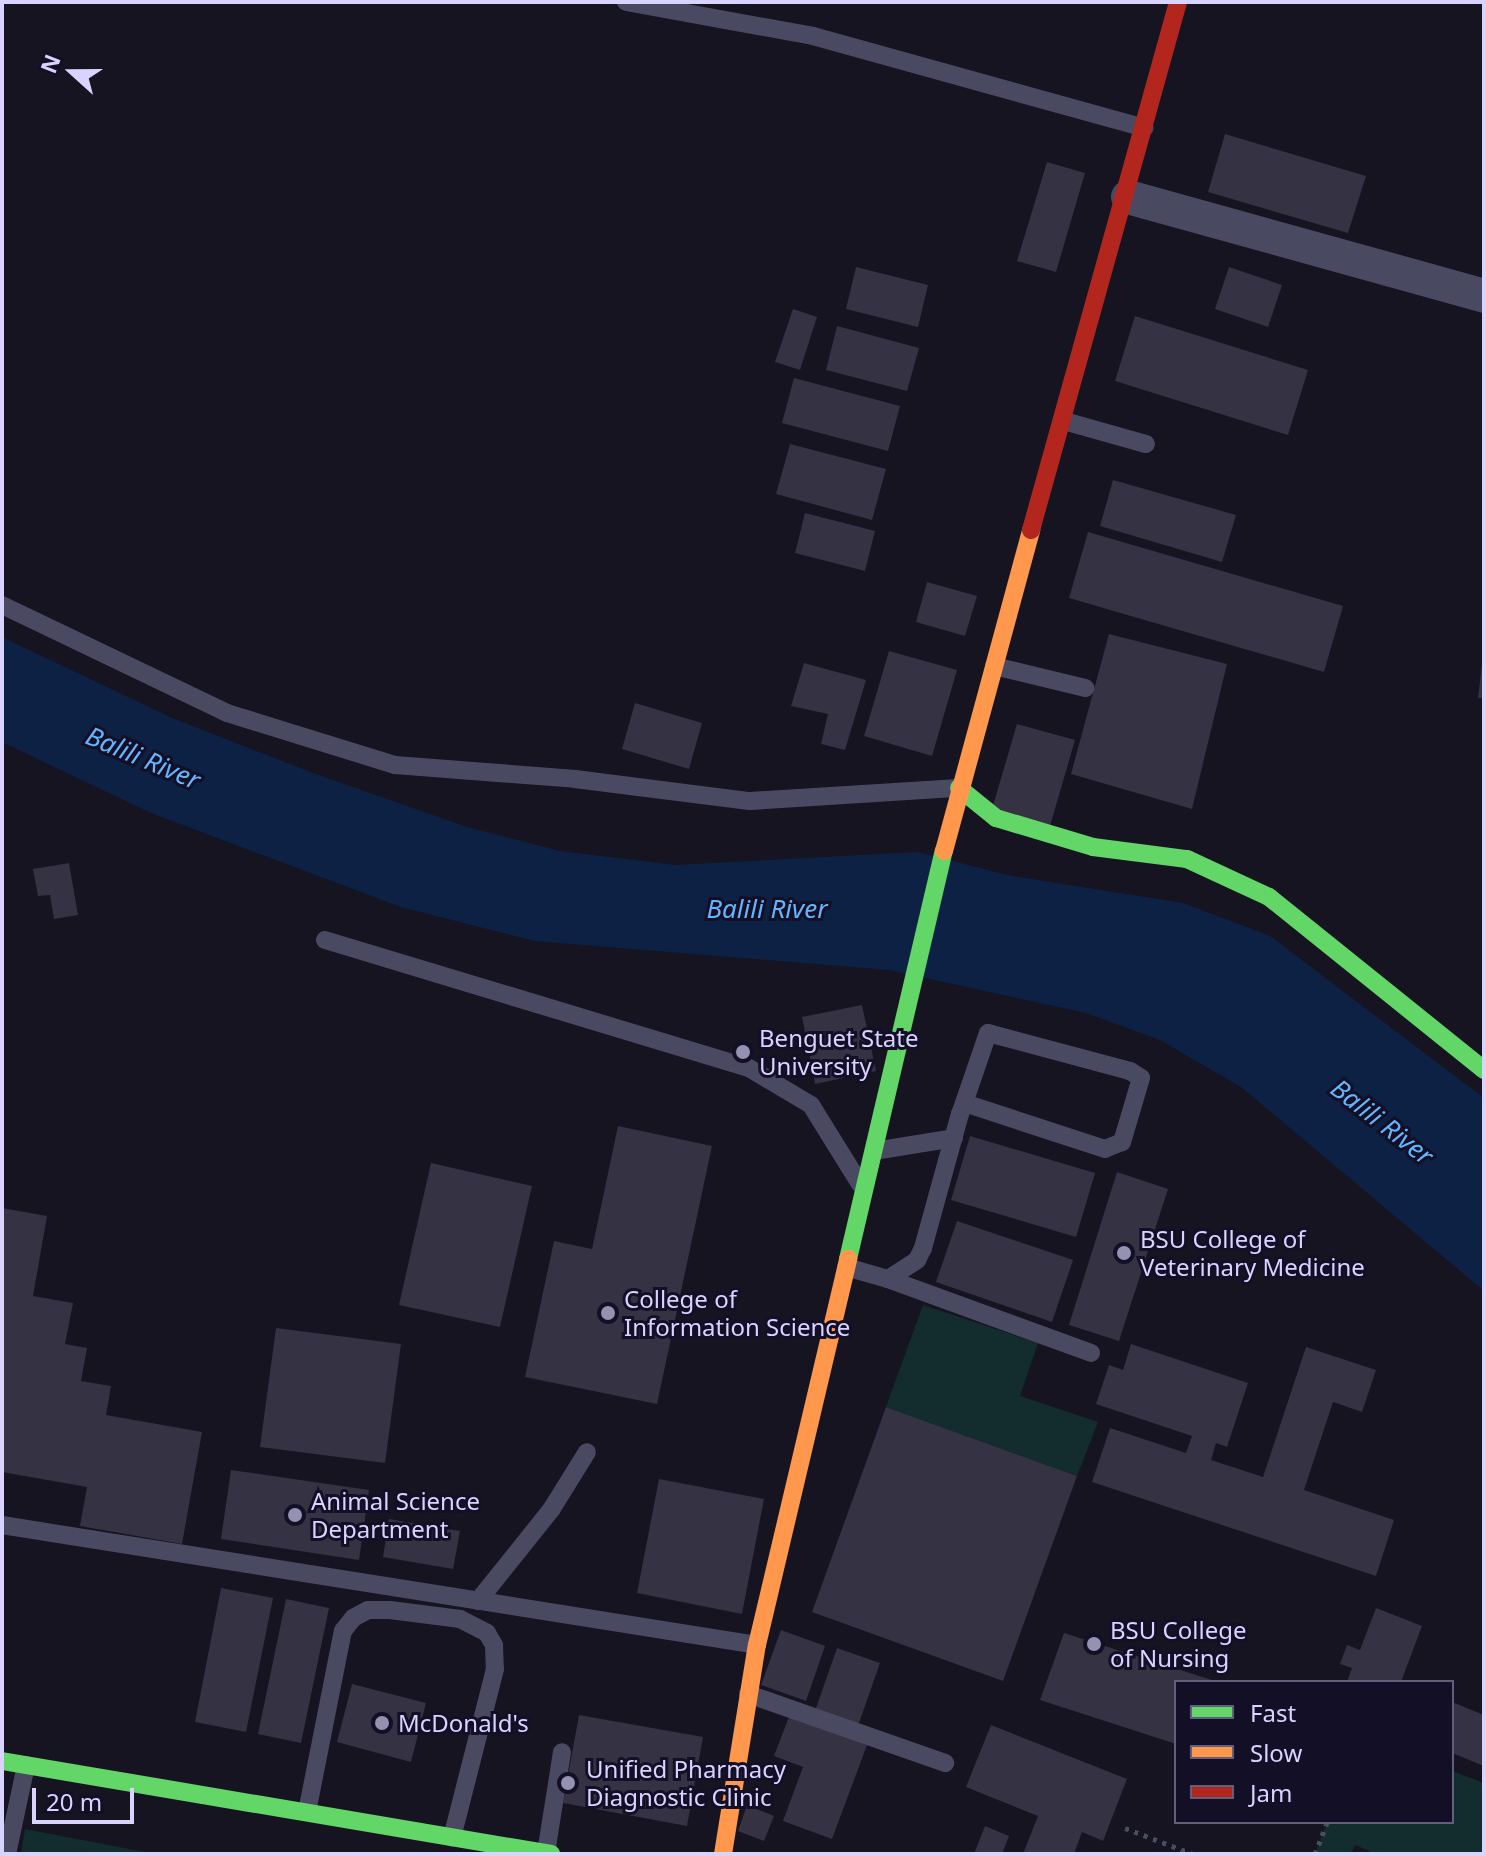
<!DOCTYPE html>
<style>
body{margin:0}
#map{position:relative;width:1486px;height:1856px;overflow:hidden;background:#161421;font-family:"Noto Sans",sans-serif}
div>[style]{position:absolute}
.green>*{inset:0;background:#132c2d}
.water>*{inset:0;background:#0d2144}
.building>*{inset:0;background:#343243}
.path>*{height:5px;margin-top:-2.5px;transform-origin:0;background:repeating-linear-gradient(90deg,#44505f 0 4px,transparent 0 10px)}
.lane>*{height:18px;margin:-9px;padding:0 9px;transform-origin:9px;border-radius:9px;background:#4a4962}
.street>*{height:34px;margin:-17px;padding:0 17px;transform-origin:17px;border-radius:17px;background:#4a4962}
.fast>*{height:18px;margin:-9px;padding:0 9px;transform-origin:9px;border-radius:9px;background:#63d668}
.slow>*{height:18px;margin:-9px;padding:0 9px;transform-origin:9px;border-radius:9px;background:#ff974d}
.jam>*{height:18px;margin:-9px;padding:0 9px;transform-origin:9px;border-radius:9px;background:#b3261e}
.dots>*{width:22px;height:22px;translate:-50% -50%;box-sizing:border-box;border:4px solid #130f26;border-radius:50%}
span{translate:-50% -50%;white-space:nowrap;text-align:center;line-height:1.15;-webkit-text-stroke:6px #130f26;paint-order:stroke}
.poi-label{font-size:24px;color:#d9d4ff}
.left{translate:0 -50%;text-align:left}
.water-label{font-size:26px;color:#62b6ff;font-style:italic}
.frame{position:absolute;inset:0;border:4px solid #d9d4ff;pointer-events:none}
.legend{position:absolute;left:1174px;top:1680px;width:280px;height:144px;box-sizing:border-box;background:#130f26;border:2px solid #625e7d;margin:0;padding:10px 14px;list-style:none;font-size:24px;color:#d9d4ff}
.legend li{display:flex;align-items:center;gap:16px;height:40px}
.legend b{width:40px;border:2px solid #625e7d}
.north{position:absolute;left:32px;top:32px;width:80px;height:80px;-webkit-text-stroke:6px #130f26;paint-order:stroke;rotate:291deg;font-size:22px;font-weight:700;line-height:32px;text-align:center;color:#d9d4ff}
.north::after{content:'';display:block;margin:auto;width:28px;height:36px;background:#d9d4ff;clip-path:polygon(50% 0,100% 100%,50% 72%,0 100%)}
.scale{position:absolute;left:32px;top:1788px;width:102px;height:36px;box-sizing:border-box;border:4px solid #d9d4ff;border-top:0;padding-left:10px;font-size:24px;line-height:28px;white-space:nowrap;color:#d9d4ff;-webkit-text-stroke:6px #130f26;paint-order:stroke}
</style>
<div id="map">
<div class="green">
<i style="clip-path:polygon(923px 1305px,1038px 1343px,1020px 1396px,1098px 1422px,1077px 1476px,886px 1407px)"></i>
<i style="clip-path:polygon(1452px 1771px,1484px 1783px,1484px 1854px,1376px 1854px,1355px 1845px,1351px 1854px,1315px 1854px,1327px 1822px,1452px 1822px)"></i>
<i style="clip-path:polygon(25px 1829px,155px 1854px,21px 1854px)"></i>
</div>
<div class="water">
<i style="clip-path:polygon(2px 637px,172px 718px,313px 773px,467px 827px,560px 851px,675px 865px,918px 852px,1007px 875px,1183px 903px,1270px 936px,1484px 1098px,1484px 1291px,1241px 1087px,1160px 1040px,1086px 1013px,889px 970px,535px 941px,401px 907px,151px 813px,2px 742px)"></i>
</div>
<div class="building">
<i style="clip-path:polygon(1225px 134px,1366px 176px,1348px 233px,1208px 192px)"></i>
<i style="clip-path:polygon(1047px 162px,1085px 173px,1056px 272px,1017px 261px)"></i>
<i style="clip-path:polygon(856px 267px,928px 285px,918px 327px,846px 309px)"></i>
<i style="clip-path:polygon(1229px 267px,1282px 285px,1268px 327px,1215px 309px)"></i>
<i style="clip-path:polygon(793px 309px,817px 317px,800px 370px,775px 362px)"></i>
<i style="clip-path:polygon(1135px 316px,1308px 370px,1288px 435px,1115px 381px)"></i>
<i style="clip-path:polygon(837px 326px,919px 348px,907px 391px,826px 370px)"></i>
<i style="clip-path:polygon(794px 378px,900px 406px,888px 451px,782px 423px)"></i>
<i style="clip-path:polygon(790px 444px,886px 469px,872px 520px,776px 494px)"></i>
<i style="clip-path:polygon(1113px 480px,1236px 515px,1222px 562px,1100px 526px)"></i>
<i style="clip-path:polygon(805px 513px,875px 531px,865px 571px,795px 553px)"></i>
<i style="clip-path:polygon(1088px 532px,1343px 606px,1324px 672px,1069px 598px)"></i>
<i style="clip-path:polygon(927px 582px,977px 596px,965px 636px,916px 622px)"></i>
<i style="clip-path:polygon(1109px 634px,1227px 664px,1192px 809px,1071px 774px)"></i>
<i style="clip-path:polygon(889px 651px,957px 670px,932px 756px,864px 736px)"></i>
<i style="clip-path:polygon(804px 663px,866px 680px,845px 750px,821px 744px,828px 714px,791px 706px)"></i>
<i style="clip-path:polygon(1482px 664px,1484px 665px,1484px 698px,1478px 698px)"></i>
<i style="clip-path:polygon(635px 703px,702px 723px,689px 769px,622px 749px)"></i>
<i style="clip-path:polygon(1017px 724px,1075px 740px,1050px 826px,992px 809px)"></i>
<i style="clip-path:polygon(69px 863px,78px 915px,54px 919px,50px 895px,38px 896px,33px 869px)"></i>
<i style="clip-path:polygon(862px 1005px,876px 1071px,815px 1084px,802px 1017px)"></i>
<i style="clip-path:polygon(618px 1126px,712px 1146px,657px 1404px,525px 1377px,554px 1241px,592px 1249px)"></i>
<i style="clip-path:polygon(970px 1136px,1095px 1173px,1076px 1237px,951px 1200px)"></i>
<i style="clip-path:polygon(431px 1163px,532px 1186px,500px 1327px,399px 1305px)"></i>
<i style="clip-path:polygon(1117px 1172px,1168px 1189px,1119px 1341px,1069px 1325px)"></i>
<i style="clip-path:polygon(2px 1208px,47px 1216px,33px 1296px,73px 1303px,65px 1344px,87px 1348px,81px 1381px,111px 1386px,106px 1415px,202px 1432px,182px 1544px,80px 1526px,87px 1487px,2px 1472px)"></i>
<i style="clip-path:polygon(957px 1221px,1073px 1260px,1052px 1322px,936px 1282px)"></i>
<i style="clip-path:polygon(276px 1328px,401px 1344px,385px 1463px,260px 1447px)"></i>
<i style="clip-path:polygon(1131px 1344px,1248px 1383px,1227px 1447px,1216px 1443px,1211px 1460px,1263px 1477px,1306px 1347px,1376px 1370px,1362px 1412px,1333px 1402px,1304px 1490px,1394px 1520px,1376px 1576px,1092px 1482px,1110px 1428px,1186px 1453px,1192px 1436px,1096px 1404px,1109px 1365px,1123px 1370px)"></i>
<i style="clip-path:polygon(886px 1407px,1077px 1476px,1003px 1681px,812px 1612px)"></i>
<i style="clip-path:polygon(231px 1470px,369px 1490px,359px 1560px,221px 1539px)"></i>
<i style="clip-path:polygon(659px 1479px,764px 1499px,742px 1614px,637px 1593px)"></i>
<i style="clip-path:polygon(389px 1519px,460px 1531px,453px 1569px,383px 1557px)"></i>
<i style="clip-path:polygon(221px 1588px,273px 1598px,246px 1732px,195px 1722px)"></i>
<i style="clip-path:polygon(286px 1599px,329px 1608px,301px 1743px,258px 1734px)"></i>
<i style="clip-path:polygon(1376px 1608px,1422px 1626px,1401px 1682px,1347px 1682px,1352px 1668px,1340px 1664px,1347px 1645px,1360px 1650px)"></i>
<i style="clip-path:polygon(781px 1630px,825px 1646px,806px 1701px,761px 1685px)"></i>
<i style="clip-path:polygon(1064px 1633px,1215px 1681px,1215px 1682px,1176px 1682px,1176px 1744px,1040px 1700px)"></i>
<i style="clip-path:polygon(837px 1648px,880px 1663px,858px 1726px,815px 1711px)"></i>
<i style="clip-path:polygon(352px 1684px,426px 1703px,411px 1762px,337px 1742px)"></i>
<i style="clip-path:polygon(1452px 1702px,1484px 1715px,1484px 1766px,1452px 1753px)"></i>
<i style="clip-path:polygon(579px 1715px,703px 1737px,687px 1826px,563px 1803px)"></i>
<i style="clip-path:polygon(789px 1717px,867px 1745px,832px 1839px,783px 1821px,803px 1767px,774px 1756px)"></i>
<i style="clip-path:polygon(991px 1725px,1127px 1779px,1103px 1841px,1082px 1832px,1074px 1854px,1023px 1854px,1038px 1816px,966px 1787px)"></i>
<i style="clip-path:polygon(747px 1805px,774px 1816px,764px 1841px,738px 1831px)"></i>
<i style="clip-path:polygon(985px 1826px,1009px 1836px,1002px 1854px,974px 1854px)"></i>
</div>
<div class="path">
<i style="left:1125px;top:1828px;width:73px;rotate:20.9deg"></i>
<i style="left:1315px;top:1854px;width:34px;rotate:-69deg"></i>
<i style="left:1484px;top:1854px;width:1px;rotate:-90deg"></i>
</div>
<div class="lane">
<i style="left:626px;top:2px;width:190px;rotate:10.3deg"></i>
<i style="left:813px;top:36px;width:344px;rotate:15.5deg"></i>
<i style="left:1064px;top:421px;width:85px;rotate:15.7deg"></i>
<i style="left:2px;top:605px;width:250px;rotate:25.6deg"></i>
<i style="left:227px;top:713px;width:176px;rotate:17.2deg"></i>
<i style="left:395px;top:765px;width:181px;rotate:4.4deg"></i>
<i style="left:575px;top:779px;width:176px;rotate:7.2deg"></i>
<i style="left:750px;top:801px;width:209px;rotate:-3.6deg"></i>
<i style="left:994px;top:666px;width:94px;rotate:13.6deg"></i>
<i style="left:325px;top:940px;width:443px;rotate:16.8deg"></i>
<i style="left:749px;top:1068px;width:72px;rotate:30.8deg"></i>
<i style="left:811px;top:1105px;width:93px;rotate:58.2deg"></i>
<i style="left:874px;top:1151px;width:81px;rotate:-9.2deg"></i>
<i style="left:846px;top:1267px;width:44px;rotate:15.9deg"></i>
<i style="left:888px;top:1279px;width:35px;rotate:-33deg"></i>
<i style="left:917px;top:1260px;width:13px;rotate:-63deg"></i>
<i style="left:923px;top:1248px;width:139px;rotate:-74.6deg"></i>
<i style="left:960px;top:1114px;width:12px;rotate:-70deg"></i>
<i style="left:964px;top:1103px;width:74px;rotate:-71.1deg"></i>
<i style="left:988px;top:1033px;width:147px;rotate:15deg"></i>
<i style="left:1130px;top:1071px;width:13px;rotate:32deg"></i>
<i style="left:1141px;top:1078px;width:67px;rotate:106.5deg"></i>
<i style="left:1122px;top:1142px;width:18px;rotate:158deg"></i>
<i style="left:1105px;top:1149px;width:148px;rotate:-161.9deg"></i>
<i style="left:888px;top:1279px;width:216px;rotate:20deg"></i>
<i style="left:2px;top:1525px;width:764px;rotate:9.03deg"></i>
<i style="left:478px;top:1601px;width:117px;rotate:-51.3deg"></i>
<i style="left:551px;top:1510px;width:68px;rotate:-58.2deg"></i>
<i style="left:748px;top:1694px;width:209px;rotate:19.3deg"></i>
<i style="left:307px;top:1812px;width:185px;rotate:-78.8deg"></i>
<i style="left:343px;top:1631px;width:16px;rotate:-52deg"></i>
<i style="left:353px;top:1618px;width:17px;rotate:-28deg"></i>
<i style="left:368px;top:1610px;width:22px"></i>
<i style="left:390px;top:1610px;width:71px;rotate:7.3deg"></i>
<i style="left:460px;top:1619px;width:30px;rotate:27deg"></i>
<i style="left:487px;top:1633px;width:14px;rotate:60deg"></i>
<i style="left:494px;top:1645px;width:24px;rotate:88deg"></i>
<i style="left:495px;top:1669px;width:174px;rotate:104.3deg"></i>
<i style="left:546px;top:1853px;width:102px;rotate:-81deg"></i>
<i style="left:7px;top:1854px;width:91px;rotate:-77.9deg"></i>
</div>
<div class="street">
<i style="left:1128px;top:197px;width:370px;rotate:15.5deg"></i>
</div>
<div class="fast">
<i style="left:959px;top:788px;width:48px;rotate:39deg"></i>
<i style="left:996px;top:818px;width:101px;rotate:16.6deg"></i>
<i style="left:1093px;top:847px;width:95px;rotate:7.3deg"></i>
<i style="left:1187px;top:859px;width:90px;rotate:24.9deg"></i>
<i style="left:1269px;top:897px;width:276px;rotate:38.8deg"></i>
<i style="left:848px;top:1259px;width:419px;rotate:-76.8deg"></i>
<i style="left:2px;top:1761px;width:557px;rotate:9.61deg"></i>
</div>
<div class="slow">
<i style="left:944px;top:851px;width:333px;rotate:-74.8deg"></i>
<i style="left:723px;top:1854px;width:212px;rotate:-80.8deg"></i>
<i style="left:757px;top:1645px;width:397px;rotate:-76.7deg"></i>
</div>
<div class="jam">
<i style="left:1031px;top:530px;width:548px;rotate:-74.44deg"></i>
</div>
<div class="dots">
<i style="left:743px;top:1052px;background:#9591b1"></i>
<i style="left:1124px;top:1253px;background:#9591b1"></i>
<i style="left:608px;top:1313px;background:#9591b1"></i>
<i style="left:295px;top:1515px;background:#9591b1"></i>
<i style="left:1094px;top:1644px;background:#9591b1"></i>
<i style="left:382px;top:1723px;background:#9591b1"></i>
<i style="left:568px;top:1783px;background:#9591b1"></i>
</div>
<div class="poi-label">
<span class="left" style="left:759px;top:1052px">Benguet State<br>University</span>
<span class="left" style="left:1140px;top:1253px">BSU College of<br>Veterinary Medicine</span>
<span class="left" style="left:624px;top:1313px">College of<br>Information Science</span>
<span class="left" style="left:311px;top:1515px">Animal Science<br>Department</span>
<span class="left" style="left:1110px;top:1644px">BSU College<br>of Nursing</span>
<span class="left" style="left:398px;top:1723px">McDonald's</span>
<span class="left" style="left:586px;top:1783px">Unified Pharmacy<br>Diagnostic Clinic</span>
</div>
<div class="water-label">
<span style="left:143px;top:758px;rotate:23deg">Balili River</span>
<span style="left:767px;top:909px">Balili River</span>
<span style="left:1382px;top:1122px;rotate:38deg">Balili River</span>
</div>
<div class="frame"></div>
<ul class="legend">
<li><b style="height:10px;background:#63d668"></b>Fast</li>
<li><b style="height:10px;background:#ff974d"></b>Slow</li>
<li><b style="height:10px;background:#b3261e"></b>Jam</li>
</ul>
<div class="north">N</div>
<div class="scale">20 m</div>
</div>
